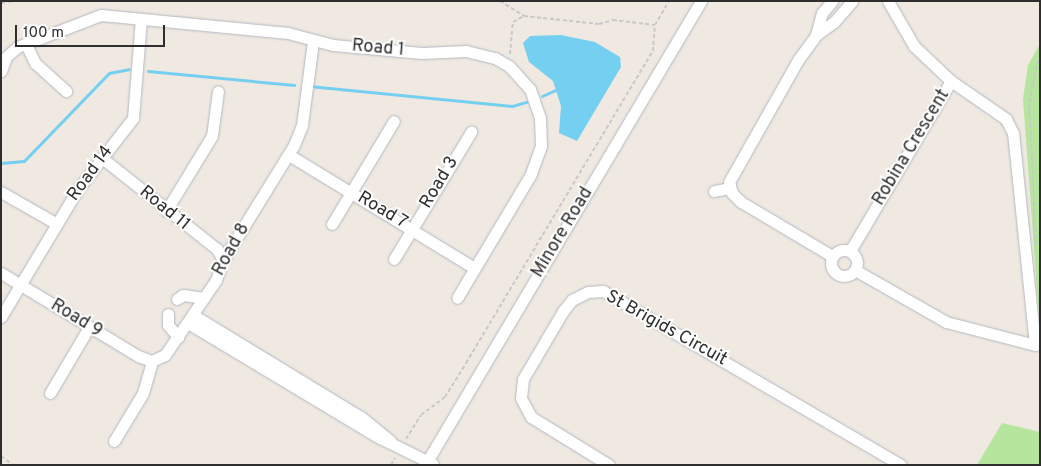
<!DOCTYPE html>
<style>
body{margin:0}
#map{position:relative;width:1041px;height:466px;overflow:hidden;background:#efe9e1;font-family:Overpass,sans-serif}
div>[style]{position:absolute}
.green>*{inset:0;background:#b6e59e}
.water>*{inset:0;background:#75cff0}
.stream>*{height:3px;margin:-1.5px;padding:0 1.5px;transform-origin:1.5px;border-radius:1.5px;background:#75cff0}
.path>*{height:2px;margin-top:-1px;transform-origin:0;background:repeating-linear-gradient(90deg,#c9c9c9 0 4px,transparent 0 6.5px)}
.roads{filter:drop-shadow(0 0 1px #b4b7c1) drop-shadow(0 0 1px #b4b7c1)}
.minor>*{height:11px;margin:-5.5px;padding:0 5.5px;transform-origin:5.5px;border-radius:5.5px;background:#fff}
.minor>.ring{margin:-5.5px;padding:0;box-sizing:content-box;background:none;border:11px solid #fff;border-radius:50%}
span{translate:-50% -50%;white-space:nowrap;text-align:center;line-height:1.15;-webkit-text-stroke:4px #fff;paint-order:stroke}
.street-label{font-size:18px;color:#2e2e2e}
.frame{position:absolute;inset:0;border:2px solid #2e2e2e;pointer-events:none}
.scale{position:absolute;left:15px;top:25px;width:150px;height:22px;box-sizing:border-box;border:2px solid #2e2e2e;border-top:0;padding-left:6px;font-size:15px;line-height:18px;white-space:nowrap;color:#2e2e2e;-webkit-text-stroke:4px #fff;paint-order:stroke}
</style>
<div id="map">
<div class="green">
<i style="clip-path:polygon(1040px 44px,1040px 331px,1023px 99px,1028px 65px)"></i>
<i style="clip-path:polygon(1002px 423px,1040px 432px,1040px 465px,977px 465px)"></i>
</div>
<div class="water">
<i style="clip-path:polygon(561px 35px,595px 42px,620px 57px,621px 67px,577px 141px,559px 133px,561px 106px,553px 81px,529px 62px,523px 43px,530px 36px)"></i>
</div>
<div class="stream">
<i style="left:148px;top:71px;width:147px;rotate:5.5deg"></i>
<i style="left:309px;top:86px;width:204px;rotate:5.6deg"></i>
<i style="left:512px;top:106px;width:15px;rotate:-16deg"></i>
<i style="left:542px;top:96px;width:20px;rotate:-24deg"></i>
<i style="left:1px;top:163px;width:23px;rotate:-5deg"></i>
<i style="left:24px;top:161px;width:122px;rotate:-46deg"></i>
<i style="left:109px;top:73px;width:20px;rotate:-11deg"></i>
</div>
<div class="path">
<i style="left:500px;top:1px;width:28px;rotate:32deg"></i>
<i style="left:1px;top:3px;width:12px;rotate:-9deg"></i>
<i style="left:510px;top:54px;width:32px;rotate:-85deg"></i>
<i style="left:513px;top:22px;width:13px;rotate:-29deg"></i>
<i style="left:524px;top:16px;width:75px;rotate:6.1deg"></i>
<i style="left:599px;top:24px;width:15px;rotate:-16deg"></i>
<i style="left:613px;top:20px;width:42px;rotate:6.8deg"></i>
<i style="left:1036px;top:245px;width:143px;rotate:-92.8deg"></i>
<i style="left:1029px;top:102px;width:49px;rotate:-77.1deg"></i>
<i style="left:406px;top:439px;width:28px;rotate:-58deg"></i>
<i style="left:421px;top:415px;width:30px;rotate:-37deg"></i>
<i style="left:445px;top:397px;width:40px;rotate:-58deg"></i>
<i style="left:466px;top:363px;width:364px;rotate:-59.1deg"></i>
<i style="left:653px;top:51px;width:26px;rotate:-86deg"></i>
<i style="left:655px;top:25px;width:28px;rotate:-60deg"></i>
<i style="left:1px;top:456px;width:15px;rotate:37deg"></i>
<i style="left:391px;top:465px;width:8px;rotate:-60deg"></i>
</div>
<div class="roads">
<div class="minor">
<i style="left:816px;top:35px;width:23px;rotate:-75deg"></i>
<i style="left:822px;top:13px;width:16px;rotate:-50deg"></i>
<i style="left:26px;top:44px;width:21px;rotate:65deg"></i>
<i style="left:35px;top:63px;width:42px;rotate:42.1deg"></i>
<i style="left:1px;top:71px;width:15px;rotate:-70deg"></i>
<i style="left:6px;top:57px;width:15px;rotate:-42deg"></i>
<i style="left:17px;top:47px;width:90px;rotate:-20.9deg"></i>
<i style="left:101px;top:15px;width:188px;rotate:5.5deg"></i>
<i style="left:288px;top:33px;width:47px;rotate:14.9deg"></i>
<i style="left:333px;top:45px;width:89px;rotate:5.1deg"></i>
<i style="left:422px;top:53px;width:44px;rotate:-2.6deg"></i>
<i style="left:466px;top:51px;width:30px;rotate:14deg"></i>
<i style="left:495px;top:58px;width:16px;rotate:30deg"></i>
<i style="left:509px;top:66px;width:31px;rotate:48deg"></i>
<i style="left:530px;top:89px;width:31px;rotate:71deg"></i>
<i style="left:540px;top:118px;width:28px;rotate:88deg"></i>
<i style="left:541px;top:146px;width:30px;rotate:110deg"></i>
<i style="left:531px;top:174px;width:144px;rotate:120.8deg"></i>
<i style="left:289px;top:155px;width:217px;rotate:31.4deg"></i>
<i style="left:102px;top:158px;width:147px;rotate:38.4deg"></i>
<i style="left:217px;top:249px;width:13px;rotate:61deg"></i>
<i style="left:714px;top:191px;width:16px;rotate:-11deg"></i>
<i style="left:1px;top:192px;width:64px;rotate:29.7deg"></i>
<i style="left:166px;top:211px;width:88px;rotate:-58.5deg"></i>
<i style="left:212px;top:136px;width:45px;rotate:-82.4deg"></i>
<i style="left:332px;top:224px;width:120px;rotate:-59deg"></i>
<i class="ring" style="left:831px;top:250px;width:15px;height:15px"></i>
<i style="left:850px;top:251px;width:198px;rotate:-59.3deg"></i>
<i style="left:951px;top:81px;width:51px;rotate:-136.6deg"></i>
<i style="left:914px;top:46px;width:52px;rotate:-120deg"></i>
<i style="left:832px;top:256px;width:106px;rotate:-149.3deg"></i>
<i style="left:741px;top:202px;width:13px;rotate:-135deg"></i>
<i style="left:732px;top:193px;width:11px;rotate:-105deg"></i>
<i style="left:729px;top:182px;width:140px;rotate:-60.5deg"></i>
<i style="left:798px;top:60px;width:31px;rotate:-54deg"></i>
<i style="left:816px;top:35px;width:22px;rotate:-36deg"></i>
<i style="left:834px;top:22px;width:28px;rotate:-49deg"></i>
<i style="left:394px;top:259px;width:149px;rotate:-58.8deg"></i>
<i style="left:855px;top:270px;width:105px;rotate:29.7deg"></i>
<i style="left:946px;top:322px;width:92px;rotate:14.5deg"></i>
<i style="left:1035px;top:345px;width:213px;rotate:-95.9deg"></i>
<i style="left:1013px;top:133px;width:16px;rotate:-117deg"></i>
<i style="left:1006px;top:119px;width:67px;rotate:-145.4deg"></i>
<i style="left:1px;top:273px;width:160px;rotate:31.2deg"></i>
<i style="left:138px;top:356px;width:15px;rotate:20deg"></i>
<i style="left:152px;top:361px;width:14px;rotate:-25deg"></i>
<i style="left:165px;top:355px;width:91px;rotate:-55.8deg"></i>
<i style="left:216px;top:280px;width:21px;rotate:-71deg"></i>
<i style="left:223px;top:260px;width:135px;rotate:-58.3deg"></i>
<i style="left:294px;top:145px;width:22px;rotate:-68deg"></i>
<i style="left:302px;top:125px;width:85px;rotate:-82.5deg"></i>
<i style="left:177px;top:299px;width:7px;rotate:-34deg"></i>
<i style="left:183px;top:295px;width:21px;rotate:8deg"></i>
<i style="left:168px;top:314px;width:11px;rotate:90deg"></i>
<i style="left:168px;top:325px;width:16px;rotate:50deg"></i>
<i style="left:193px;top:315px;width:197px;rotate:31.3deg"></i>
<i style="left:361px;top:417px;width:38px;rotate:39deg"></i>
<i style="left:1px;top:317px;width:149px;rotate:-59deg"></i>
<i style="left:78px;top:189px;width:90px;rotate:-52.2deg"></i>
<i style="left:133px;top:118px;width:99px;rotate:-85.4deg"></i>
<i style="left:188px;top:323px;width:222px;rotate:31deg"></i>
<i style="left:378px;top:437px;width:61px;rotate:26.1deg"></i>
<i style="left:50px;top:393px;width:77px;rotate:-59.4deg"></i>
<i style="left:114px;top:441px;width:56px;rotate:-58.9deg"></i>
<i style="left:143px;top:393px;width:33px;rotate:-74deg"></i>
<i style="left:425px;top:465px;width:540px;rotate:-59.25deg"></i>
<i style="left:609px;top:465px;width:92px;rotate:-148.4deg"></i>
<i style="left:531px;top:417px;width:21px;rotate:-118deg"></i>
<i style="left:521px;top:398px;width:19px;rotate:-84deg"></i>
<i style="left:523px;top:379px;width:79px;rotate:-59.5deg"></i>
<i style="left:563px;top:311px;width:14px;rotate:-51deg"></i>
<i style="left:572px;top:300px;width:18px;rotate:-27deg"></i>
<i style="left:588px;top:292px;width:15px;rotate:-4deg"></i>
<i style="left:603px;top:291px;width:345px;rotate:30.3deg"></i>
</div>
</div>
<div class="street-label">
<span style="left:378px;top:49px;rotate:5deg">Road 1</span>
<span style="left:912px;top:148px;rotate:-59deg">Robina Crescent</span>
<span style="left:91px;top:174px;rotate:-54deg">Road 14</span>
<span style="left:440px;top:183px;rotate:-59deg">Road 3</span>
<span style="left:164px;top:209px;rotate:39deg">Road 11</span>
<span style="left:382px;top:211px;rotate:31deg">Road 7</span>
<span style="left:563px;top:233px;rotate:-59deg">Minore Road</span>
<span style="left:232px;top:250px;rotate:-61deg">Road 8</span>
<span style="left:76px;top:319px;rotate:31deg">Road 9</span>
<span style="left:666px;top:329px;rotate:29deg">St Brigids Circuit</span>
</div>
<div class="frame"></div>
<div class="scale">100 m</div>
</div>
